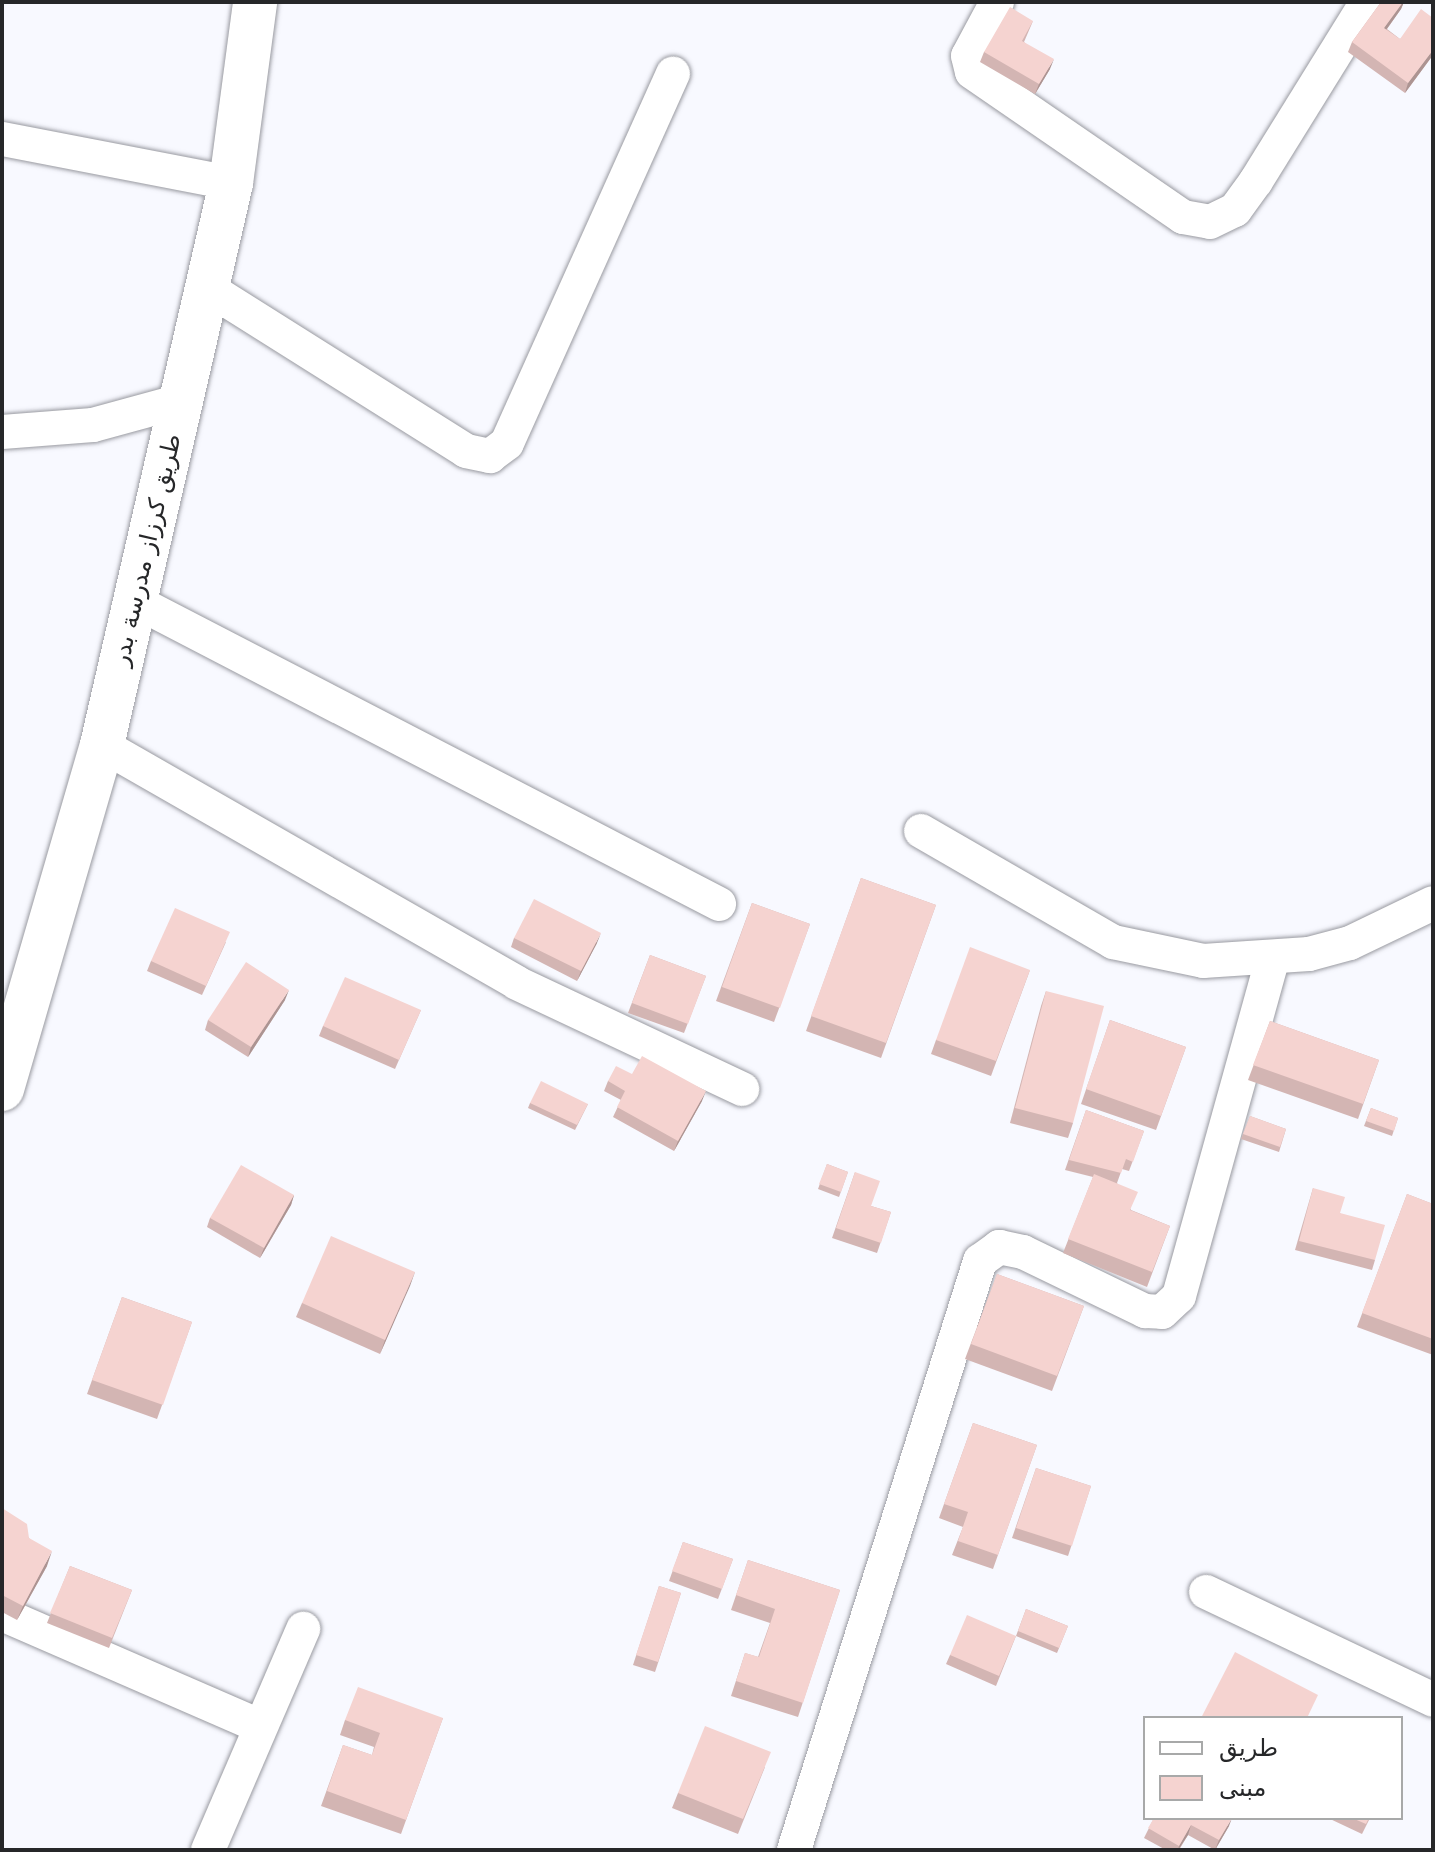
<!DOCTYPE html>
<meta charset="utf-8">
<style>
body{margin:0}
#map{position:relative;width:1435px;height:1852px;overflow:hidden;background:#f8f9ff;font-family:"DejaVu Sans",Cairo,sans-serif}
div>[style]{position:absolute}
.roads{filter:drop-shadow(0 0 2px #999aa1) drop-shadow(0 0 2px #999aa1)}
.minor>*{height:34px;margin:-17px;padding:0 17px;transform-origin:17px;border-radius:17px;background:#fff}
.tertiary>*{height:44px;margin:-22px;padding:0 22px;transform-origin:22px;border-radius:22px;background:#fff}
.wall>*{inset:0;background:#d3b5b3}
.shaded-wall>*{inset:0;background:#ac9492}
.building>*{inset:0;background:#f5d3d0}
span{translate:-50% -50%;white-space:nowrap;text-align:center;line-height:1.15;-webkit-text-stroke:6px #fff;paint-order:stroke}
.street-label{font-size:24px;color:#262729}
.frame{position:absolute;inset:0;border:4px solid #262729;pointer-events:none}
.legend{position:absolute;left:1143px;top:1716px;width:260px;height:104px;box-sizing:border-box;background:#fff;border:2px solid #a8a9a9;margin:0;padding:10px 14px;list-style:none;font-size:24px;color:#262729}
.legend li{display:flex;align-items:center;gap:16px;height:40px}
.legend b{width:40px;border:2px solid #a8a9a9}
</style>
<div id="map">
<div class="roads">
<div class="minor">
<i style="left:997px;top:2px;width:61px;rotate:118.2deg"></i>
<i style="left:968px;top:56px;width:16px;rotate:76deg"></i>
<i style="left:972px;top:72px;width:256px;rotate:34.5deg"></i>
<i style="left:1183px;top:217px;width:27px;rotate:10deg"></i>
<i style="left:1210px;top:222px;width:28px;rotate:-26deg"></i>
<i style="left:1235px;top:210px;width:36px;rotate:-54deg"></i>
<i style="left:1256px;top:181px;width:211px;rotate:-58.2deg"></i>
<i style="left:2px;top:139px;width:233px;rotate:10.9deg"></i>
<i style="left:206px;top:287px;width:307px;rotate:32.2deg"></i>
<i style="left:466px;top:451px;width:25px;rotate:12deg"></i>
<i style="left:490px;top:456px;width:21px;rotate:-37deg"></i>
<i style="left:507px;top:443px;width:405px;rotate:-65.8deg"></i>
<i style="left:2px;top:432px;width:91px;rotate:-4.4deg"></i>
<i style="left:93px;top:425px;width:91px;rotate:-15.3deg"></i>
<i style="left:135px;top:601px;width:658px;rotate:27.42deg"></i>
<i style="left:102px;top:745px;width:478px;rotate:29.8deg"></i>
<i style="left:517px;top:983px;width:249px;rotate:25.2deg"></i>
<i style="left:921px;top:831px;width:222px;rotate:30deg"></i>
<i style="left:1113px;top:942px;width:92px;rotate:11.9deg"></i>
<i style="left:1203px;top:961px;width:106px;rotate:-3.8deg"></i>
<i style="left:1309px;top:954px;width:42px;rotate:-15deg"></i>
<i style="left:1350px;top:943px;width:92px;rotate:-25.7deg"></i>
<i style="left:1206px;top:1592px;width:251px;rotate:25.4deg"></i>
<i style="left:2px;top:1614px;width:281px;rotate:23.5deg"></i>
<i style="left:208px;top:1850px;width:241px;rotate:-66.7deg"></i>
<i style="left:794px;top:1850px;width:618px;rotate:-72.47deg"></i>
<i style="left:980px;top:1261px;width:24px;rotate:-36deg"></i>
<i style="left:999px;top:1247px;width:25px;rotate:12deg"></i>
<i style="left:1023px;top:1252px;width:136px;rotate:25.8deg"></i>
<i style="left:1145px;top:1311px;width:17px;rotate:3deg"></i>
<i style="left:1162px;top:1312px;width:23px;rotate:-43deg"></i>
<i style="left:1179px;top:1296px;width:349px;rotate:-74.5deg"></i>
</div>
<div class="tertiary">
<i style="left:2px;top:1089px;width:358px;rotate:-73.8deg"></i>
<i style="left:102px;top:745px;width:577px;rotate:-77.07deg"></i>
<i style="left:231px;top:183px;width:183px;rotate:-82.4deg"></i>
</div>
</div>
<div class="wall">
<i style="clip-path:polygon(1381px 2px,1404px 2px,1401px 9px,1387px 29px,1400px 39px,1433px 18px,1433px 55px,1405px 93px,1348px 52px,1352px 42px)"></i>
<i style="clip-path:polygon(1033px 21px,1024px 42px,1050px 69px,1035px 94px,980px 62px,984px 52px)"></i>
<i style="clip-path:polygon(861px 878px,936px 905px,881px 1058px,806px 1031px)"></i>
<i style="clip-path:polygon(752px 903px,810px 924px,774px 1022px,716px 1001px)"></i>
<i style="clip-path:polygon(514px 938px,597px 943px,577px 981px,511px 947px)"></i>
<i style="clip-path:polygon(226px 942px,202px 995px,147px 971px,151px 961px)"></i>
<i style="clip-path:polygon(650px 955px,706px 976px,684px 1033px,628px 1013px)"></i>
<i style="clip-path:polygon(1030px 970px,991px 1076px,931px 1054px,936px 1040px)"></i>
<i style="clip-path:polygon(1046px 991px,1073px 1123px,1068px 1138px,1010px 1123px,1041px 1006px)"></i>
<i style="clip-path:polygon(285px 1000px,248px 1057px,205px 1030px,208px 1020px)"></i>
<i style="clip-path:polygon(421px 1010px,395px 1069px,319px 1036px,323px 1026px)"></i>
<i style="clip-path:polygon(1110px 1020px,1186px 1047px,1156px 1130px,1081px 1104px)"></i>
<i style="clip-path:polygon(1270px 1021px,1379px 1060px,1358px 1119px,1248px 1080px)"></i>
<i style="clip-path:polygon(632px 1074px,702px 1101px,674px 1151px,613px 1117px,621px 1100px,604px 1091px,608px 1081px)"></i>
<i style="clip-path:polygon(530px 1103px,588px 1104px,575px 1130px,528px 1108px)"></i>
<i style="clip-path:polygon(1371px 1108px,1398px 1118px,1392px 1136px,1364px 1126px)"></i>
<i style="clip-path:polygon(1086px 1110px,1144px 1131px,1129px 1171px,1122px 1169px,1117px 1183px,1131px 1210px,1170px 1226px,1147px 1287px,1063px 1253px,1093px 1177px,1065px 1170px)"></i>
<i style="clip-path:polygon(1250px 1116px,1286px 1129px,1279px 1152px,1241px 1139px)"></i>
<i style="clip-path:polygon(827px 1164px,848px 1172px,839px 1197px,818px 1189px)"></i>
<i style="clip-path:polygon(855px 1172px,871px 1206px,891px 1212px,877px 1253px,832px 1238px)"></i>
<i style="clip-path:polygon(1313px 1188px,1340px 1213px,1375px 1260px,1372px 1270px,1295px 1250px)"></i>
<i style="clip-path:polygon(1407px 1194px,1433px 1204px,1433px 1355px,1357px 1327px)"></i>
<i style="clip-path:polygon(294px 1195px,291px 1205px,260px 1258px,207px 1227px,210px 1218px)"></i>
<i style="clip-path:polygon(415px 1272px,380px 1354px,296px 1317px,302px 1303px)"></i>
<i style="clip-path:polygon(997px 1274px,1084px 1306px,1052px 1391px,965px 1359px)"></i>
<i style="clip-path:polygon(122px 1297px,192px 1322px,157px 1419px,87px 1394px)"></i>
<i style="clip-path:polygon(973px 1423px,1037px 1445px,993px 1569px,952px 1555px,963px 1527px,939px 1518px)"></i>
<i style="clip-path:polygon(1036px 1468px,1091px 1486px,1068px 1556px,1012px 1538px)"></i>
<i style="clip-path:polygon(2px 1508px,29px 1538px,47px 1566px,17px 1620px,2px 1612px)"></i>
<i style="clip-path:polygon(683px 1542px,733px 1559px,718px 1599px,669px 1581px)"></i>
<i style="clip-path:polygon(748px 1560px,840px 1590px,798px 1717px,731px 1696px,745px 1653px,758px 1657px,770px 1623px,731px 1610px)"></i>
<i style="clip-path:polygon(70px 1566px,132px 1590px,109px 1648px,47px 1623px)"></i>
<i style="clip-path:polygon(659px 1586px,681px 1593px,655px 1672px,633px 1665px)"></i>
<i style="clip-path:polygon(1026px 1609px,1068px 1626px,1057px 1653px,1016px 1636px,996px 1686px,946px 1664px,950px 1655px,1016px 1636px)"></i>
<i style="clip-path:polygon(443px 1718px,401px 1834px,321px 1806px,343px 1745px,372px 1755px,374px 1747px,340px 1735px,345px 1720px)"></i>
<i style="clip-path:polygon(765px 1767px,738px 1834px,672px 1808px,678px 1793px)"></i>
<i style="clip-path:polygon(1154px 1818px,1229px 1826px,1215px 1850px,1188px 1835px,1179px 1850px,1166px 1850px,1144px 1838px)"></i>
<i style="clip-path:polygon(1328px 1818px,1370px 1818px,1362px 1834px)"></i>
</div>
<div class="shaded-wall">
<i style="clip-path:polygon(1403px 2px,1404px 2px,1401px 9px,1381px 37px,1384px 28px)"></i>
<i style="clip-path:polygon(1433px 50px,1433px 55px,1405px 93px,1408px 83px)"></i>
<i style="clip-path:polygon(1054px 59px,1050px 69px,1035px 94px,1039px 84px)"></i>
<i style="clip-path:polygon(601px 933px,597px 943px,577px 981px,581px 971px)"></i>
<i style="clip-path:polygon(289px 990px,285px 1000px,248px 1057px,251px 1047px)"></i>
<i style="clip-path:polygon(706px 1091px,702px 1101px,674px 1151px,678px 1141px)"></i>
<i style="clip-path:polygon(294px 1195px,291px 1205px,260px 1258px,264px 1248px)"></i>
<i style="clip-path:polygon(415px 1272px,410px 1286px,380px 1354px,385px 1340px)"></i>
<i style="clip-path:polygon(52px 1551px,47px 1566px,17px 1620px,23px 1606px)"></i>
<i style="clip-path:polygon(1232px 1818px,1229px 1826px,1215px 1850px,1219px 1840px)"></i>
<i style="clip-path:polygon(1191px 1825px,1188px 1835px,1178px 1850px,1179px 1846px)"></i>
</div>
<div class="building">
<i style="clip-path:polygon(1381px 2px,1403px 2px,1384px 28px,1400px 39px,1421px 9px,1433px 18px,1433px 50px,1408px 83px,1352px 42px)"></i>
<i style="clip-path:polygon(1010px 7px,1033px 21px,1022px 41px,1054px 59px,1039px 84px,984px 52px)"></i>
<i style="clip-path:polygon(861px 878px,936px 905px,886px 1043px,811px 1016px)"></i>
<i style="clip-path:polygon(534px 899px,601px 933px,581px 971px,514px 938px)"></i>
<i style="clip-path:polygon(752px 903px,810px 924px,780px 1008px,722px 987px)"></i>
<i style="clip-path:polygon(175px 908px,230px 932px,206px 986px,151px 961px)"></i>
<i style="clip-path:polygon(970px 947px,1030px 970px,996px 1061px,936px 1040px)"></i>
<i style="clip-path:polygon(650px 955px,706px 976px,688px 1024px,632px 1003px)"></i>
<i style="clip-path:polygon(246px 962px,289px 990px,251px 1047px,208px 1020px)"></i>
<i style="clip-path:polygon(345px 977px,421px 1010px,399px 1060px,323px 1026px)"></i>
<i style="clip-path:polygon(1046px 991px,1104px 1006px,1073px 1123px,1015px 1108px)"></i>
<i style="clip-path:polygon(1110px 1020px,1186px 1047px,1161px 1116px,1086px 1089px)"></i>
<i style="clip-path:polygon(1270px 1021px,1379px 1060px,1363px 1104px,1253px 1065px)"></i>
<i style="clip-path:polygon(642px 1056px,706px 1091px,678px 1141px,617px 1107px,625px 1091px,608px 1081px,616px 1066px,632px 1074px)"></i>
<i style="clip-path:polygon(541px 1081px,588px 1104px,577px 1125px,530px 1103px)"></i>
<i style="clip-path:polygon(1371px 1108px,1398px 1118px,1394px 1131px,1366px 1121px)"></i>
<i style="clip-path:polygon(1086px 1110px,1144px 1131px,1133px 1162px,1126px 1159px,1121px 1173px,1069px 1160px)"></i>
<i style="clip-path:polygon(1250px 1116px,1286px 1129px,1280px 1147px,1243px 1134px)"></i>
<i style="clip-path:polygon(827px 1164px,848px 1172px,841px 1192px,819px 1184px)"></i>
<i style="clip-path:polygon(241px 1165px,294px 1195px,264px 1248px,210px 1218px)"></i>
<i style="clip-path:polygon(855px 1172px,880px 1181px,871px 1206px,891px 1212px,881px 1243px,836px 1228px)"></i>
<i style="clip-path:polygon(1094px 1174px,1138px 1192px,1130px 1210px,1170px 1226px,1152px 1272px,1068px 1239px)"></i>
<i style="clip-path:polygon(1313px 1188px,1345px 1197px,1340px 1213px,1385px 1225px,1375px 1260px,1299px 1241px)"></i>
<i style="clip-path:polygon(1407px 1194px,1433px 1204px,1433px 1339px,1362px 1313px)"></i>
<i style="clip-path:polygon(331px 1236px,415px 1272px,385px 1340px,302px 1303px)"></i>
<i style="clip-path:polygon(997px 1274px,1084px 1306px,1057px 1376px,971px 1344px)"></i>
<i style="clip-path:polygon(122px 1297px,192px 1322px,163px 1405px,92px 1380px)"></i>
<i style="clip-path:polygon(973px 1423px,1037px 1445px,998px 1555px,958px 1541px,968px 1512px,944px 1504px)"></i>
<i style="clip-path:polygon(1036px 1468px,1091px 1486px,1072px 1546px,1016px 1528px)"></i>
<i style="clip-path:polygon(2px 1508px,27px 1524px,29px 1538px,52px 1551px,23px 1606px,2px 1595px)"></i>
<i style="clip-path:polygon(683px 1542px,733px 1559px,722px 1589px,672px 1571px)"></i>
<i style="clip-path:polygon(748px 1560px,840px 1590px,803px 1703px,736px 1681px,745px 1653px,759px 1657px,775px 1609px,736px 1595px)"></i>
<i style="clip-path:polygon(70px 1566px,132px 1590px,112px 1638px,50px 1613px)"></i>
<i style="clip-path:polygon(659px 1586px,681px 1593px,658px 1662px,636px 1655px)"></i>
<i style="clip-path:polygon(1026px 1609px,1068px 1626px,1059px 1648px,1018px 1631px)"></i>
<i style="clip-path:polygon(967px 1615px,1016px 1636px,999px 1676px,950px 1655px)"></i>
<i style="clip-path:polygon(1235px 1652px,1318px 1695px,1307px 1718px,1201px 1718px)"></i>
<i style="clip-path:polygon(358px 1687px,443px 1718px,406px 1820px,327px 1791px,343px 1745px,372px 1755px,380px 1733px,345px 1720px)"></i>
<i style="clip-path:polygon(705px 1726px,771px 1752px,743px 1819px,678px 1793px)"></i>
<i style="clip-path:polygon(1154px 1818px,1232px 1818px,1219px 1840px,1191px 1825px,1179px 1846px,1148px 1828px)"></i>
<i style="clip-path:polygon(1352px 1818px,1369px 1818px,1366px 1824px)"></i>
</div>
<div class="street-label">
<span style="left:147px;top:550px;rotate:-77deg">طريق كرزاز مدرسة بدر</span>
</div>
<div class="frame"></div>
<ul class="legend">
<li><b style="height:10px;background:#fff"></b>طريق</li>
<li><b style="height:22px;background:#f5d3d0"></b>مبنى</li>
</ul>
</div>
